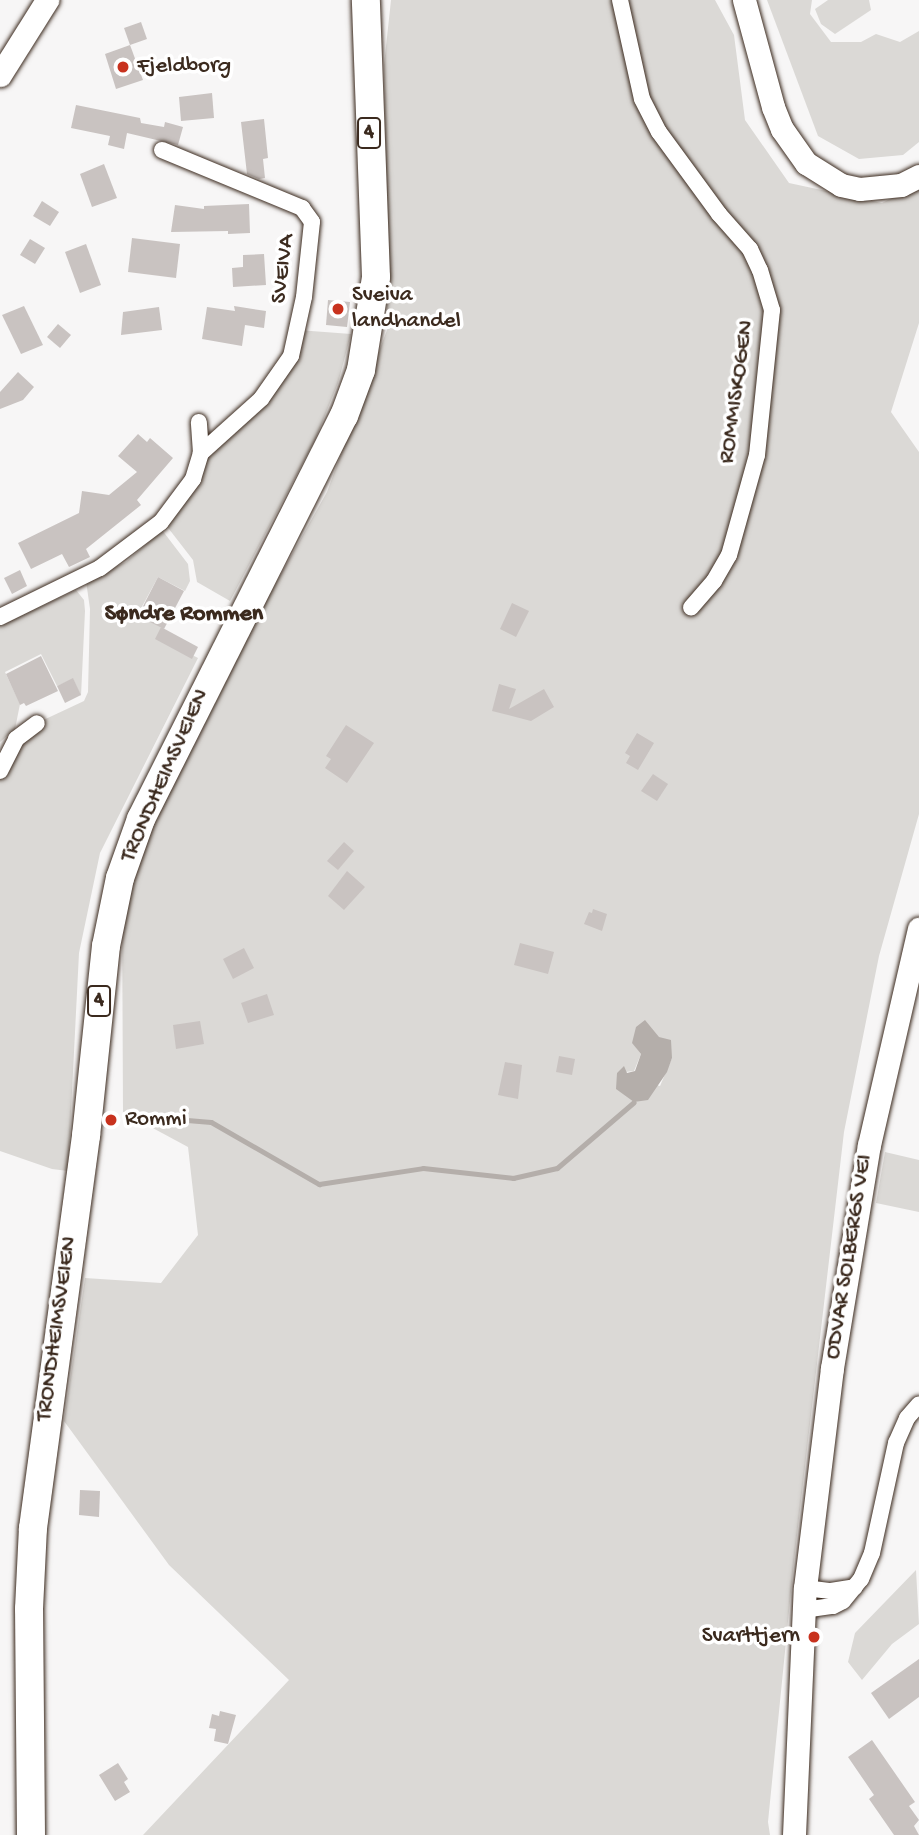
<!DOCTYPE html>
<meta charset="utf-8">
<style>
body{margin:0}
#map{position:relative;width:919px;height:1835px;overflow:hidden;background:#f7f6f6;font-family:"Gochi Hand",sans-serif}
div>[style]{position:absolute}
.green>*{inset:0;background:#dbd9d6}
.water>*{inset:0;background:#b4aeaa}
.stream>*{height:5px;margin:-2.5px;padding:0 2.5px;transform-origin:2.5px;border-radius:2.5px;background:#b4aeaa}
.building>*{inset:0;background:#c9c3c1}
.roads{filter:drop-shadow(0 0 2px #3b2a1e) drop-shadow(0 0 2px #3b2a1e)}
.street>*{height:16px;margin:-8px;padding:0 8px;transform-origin:8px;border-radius:8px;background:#fff}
.secondary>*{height:23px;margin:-11.5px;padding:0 11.5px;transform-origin:11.5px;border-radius:11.5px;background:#fff}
.highway>*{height:28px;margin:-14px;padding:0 14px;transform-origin:14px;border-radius:14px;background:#fff}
.dots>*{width:19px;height:19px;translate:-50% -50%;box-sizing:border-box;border:4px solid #fff;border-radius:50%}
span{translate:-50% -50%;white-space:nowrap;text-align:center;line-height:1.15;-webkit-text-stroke:7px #fff;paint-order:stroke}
.shield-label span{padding:2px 5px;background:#fff;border:2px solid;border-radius:5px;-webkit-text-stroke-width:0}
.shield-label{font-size:21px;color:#3b2a1e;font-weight:700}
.poi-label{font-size:23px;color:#3b2a1e}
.left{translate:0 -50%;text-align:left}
.right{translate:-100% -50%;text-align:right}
.street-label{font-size:23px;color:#3b2a1e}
.neighbourhood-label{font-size:24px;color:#3b2a1e;font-weight:700}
</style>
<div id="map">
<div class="green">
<i style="clip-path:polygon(evenodd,391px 0,715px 0,734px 35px,745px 120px,789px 183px,882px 203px,919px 184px,919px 323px,891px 412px,919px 452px,919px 814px,879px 956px,844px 1132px,794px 1561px,768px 1822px,770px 1835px,143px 1835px,289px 1680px,169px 1565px,64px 1421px,85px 1278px,161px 1283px,198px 1235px,188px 1147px,123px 1112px,122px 898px,209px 702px,327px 492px,387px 330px,384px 65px,391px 0,632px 1042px,672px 1058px,660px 1086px,617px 1073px,634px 1071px,641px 1054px,632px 1042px)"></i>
<i style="clip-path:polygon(767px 0,812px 0,810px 14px,831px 42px,861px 42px,876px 34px,900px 42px,919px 31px,919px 142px,903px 155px,859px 159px,818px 136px)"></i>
<i style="clip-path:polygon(828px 0,869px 0,871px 10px,835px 34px,821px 24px,815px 9px)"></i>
<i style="clip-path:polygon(298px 330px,351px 334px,338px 383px,315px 440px,230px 601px,197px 582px,193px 560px,162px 520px,198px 467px,245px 416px)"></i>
<i style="clip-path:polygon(162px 530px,188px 564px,190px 581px,185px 591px,158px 577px,138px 614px,162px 627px,157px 637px,198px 658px,100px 853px,79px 953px,68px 1171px,52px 1169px,0 1151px,0 771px,37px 723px,84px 701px,88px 692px,90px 609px,86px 581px,126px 562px)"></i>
<i style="clip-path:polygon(76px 590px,84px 600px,85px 611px,81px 696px,73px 679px,57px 686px,41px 654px,5px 672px,20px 704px,15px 729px,0 742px,0 626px)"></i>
<i style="clip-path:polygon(885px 1152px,919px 1160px,919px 1212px,876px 1203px)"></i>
<i style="clip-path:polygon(916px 1570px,919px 1624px,892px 1644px,862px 1680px,848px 1662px,855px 1633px)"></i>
</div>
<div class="water">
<i style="clip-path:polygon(645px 1020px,659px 1037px,671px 1040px,672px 1058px,667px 1072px,648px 1100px,634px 1102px,616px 1089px,617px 1073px,624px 1066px,627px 1073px,635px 1071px,641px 1054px,632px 1043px,636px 1027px)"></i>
</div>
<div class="stream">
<i style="left:163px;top:1118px;width:48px;rotate:4.8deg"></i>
<i style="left:211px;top:1122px;width:125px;rotate:29.9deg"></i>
<i style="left:319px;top:1184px;width:105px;rotate:-8.7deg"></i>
<i style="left:423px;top:1168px;width:91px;rotate:6.3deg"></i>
<i style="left:513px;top:1178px;width:45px;rotate:-12.8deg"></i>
<i style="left:557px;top:1168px;width:101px;rotate:-40.6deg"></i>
</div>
<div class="building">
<i style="clip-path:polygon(141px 22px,147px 39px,130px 45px,124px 28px)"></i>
<i style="clip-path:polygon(130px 45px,143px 80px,116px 89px,105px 54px)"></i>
<i style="clip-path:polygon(212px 93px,214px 118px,181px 121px,179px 97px)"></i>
<i style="clip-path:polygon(76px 105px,140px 118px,141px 123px,164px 127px,165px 122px,183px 127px,178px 145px,127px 133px,124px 149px,108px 145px,110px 136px,71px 128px)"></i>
<i style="clip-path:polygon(264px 119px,268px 158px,263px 159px,265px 178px,259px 179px,247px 174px,241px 122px)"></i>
<i style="clip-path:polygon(104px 164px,117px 198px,92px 207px,80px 174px)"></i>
<i style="clip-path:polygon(42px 201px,59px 212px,50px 226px,33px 216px)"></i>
<i style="clip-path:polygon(249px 204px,250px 233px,228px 234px,228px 231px,171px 232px,175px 205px,204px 209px,204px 206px)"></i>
<i style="clip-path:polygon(132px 238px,180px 244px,176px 278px,128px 272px)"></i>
<i style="clip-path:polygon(30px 239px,45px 248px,35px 264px,20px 255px)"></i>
<i style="clip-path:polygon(86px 244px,101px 285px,80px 293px,65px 252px)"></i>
<i style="clip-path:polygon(264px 254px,266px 285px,233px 287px,232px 268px,243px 267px,243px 255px)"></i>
<i style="clip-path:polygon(328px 300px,350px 302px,347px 327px,326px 325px)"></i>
<i style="clip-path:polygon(24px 306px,43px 345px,21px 354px,2px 315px)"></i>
<i style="clip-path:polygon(234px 306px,266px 311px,264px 328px,245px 325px,242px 346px,202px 339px,207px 307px,235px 311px)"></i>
<i style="clip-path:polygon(159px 307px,162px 330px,121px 335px,123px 312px)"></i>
<i style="clip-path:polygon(58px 324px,71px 335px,60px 348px,47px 337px)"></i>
<i style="clip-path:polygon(18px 372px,34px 387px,23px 400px,0 409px,0 392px)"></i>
<i style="clip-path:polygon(138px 434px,147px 442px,150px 438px,173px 458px,137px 500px,141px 505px,86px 549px,90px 557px,69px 567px,62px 554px,31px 569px,18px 543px,79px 513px,82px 491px,109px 495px,137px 472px,118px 456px)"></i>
<i style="clip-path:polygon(20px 570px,27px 586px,12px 594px,4px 578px)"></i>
<i style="clip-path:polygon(158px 577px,184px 591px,164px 629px,138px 616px)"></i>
<i style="clip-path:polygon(512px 603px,529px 611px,516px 637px,500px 629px)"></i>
<i style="clip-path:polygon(161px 627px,198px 647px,192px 659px,155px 639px)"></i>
<i style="clip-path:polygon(41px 656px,58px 691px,26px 706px,24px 703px,20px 705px,6px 674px)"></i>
<i style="clip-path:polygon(73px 678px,81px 695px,65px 703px,57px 686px)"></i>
<i style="clip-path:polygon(499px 684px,516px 689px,509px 709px,544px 689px,554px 707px,531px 721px,492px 711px)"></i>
<i style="clip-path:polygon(346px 725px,374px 743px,347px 783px,325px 768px,331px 759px,326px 756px)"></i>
<i style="clip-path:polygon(637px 733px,654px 743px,638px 770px,626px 763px,630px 756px,625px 753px)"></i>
<i style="clip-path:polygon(653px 774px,668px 784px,657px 801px,641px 791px)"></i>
<i style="clip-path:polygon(344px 842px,354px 851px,338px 870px,327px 861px)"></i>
<i style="clip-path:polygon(347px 871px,365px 887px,344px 910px,328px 896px)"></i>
<i style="clip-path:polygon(593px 909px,607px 914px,602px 931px,584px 924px,589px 912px,592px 913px)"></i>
<i style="clip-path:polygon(520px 943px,554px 952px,548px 974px,514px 965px)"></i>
<i style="clip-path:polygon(244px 948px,254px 968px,233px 979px,223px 959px)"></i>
<i style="clip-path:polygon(267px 994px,274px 1015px,248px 1023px,241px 1003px)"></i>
<i style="clip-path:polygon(200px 1021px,204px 1044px,176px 1049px,173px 1025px)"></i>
<i style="clip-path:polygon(559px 1056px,575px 1059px,572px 1075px,556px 1072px)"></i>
<i style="clip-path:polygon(505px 1062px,522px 1065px,518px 1099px,498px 1095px)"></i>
<i style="clip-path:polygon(80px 1490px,100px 1491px,99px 1517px,79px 1515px)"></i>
<i style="clip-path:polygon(919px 1659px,919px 1697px,889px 1719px,871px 1693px)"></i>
<i style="clip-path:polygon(220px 1711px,236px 1715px,228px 1744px,214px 1741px,216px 1729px,209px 1728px,212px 1714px,219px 1716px)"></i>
<i style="clip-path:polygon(872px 1740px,915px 1802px,909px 1806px,919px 1820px,914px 1826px,919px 1835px,894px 1835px,869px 1799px,874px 1795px,848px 1757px)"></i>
<i style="clip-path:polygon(118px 1763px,128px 1779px,124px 1782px,130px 1792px,115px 1801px,99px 1775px)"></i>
</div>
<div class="roads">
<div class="street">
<i style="left:620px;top:0;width:101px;rotate:77.5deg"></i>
<i style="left:642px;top:99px;width:37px;rotate:63deg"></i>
<i style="left:659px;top:132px;width:102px;rotate:53.8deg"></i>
<i style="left:719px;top:214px;width:47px;rotate:48.5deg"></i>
<i style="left:750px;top:249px;width:23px;rotate:65deg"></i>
<i style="left:760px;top:270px;width:42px;rotate:73.3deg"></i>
<i style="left:772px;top:310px;width:146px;rotate:95.9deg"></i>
<i style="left:757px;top:455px;width:104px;rotate:105.6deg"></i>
<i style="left:729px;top:555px;width:30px;rotate:120deg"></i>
<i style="left:714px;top:581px;width:35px;rotate:131deg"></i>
<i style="left:162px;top:150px;width:152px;rotate:22.5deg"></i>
<i style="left:302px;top:208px;width:17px;rotate:54deg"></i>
<i style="left:312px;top:222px;width:75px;rotate:96.1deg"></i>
<i style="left:304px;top:297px;width:60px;rotate:102.4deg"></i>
<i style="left:291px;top:356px;width:52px;rotate:124.9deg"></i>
<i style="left:261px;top:399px;width:81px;rotate:138deg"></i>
<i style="left:0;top:617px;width:111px;rotate:-26.1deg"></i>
<i style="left:100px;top:568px;width:76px;rotate:-37deg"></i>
<i style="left:161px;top:522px;width:54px;rotate:-53.3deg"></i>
<i style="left:193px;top:479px;width:27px;rotate:-73deg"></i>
<i style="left:201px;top:453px;width:31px;rotate:-94deg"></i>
<i style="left:0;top:771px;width:36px;rotate:-63deg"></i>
<i style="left:16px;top:739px;width:26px;rotate:-37deg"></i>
<i style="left:805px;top:1588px;width:26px;rotate:7deg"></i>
<i style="left:831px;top:1591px;width:24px;rotate:-9deg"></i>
<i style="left:803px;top:1610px;width:30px;rotate:-8deg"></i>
<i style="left:833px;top:1606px;width:11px;rotate:-27deg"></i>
<i style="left:843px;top:1601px;width:28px;rotate:-51deg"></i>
<i style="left:861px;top:1579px;width:28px;rotate:-67deg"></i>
<i style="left:872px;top:1553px;width:113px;rotate:-77.7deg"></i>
<i style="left:896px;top:1443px;width:27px;rotate:-66deg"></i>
<i style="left:907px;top:1418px;width:18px;rotate:-49deg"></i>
</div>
<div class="secondary">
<i style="left:744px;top:0;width:111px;rotate:74.8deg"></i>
<i style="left:773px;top:107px;width:24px;rotate:68deg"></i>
<i style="left:782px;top:129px;width:42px;rotate:54.8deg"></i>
<i style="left:806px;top:163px;width:41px;rotate:32.2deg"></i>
<i style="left:841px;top:185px;width:19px;rotate:12deg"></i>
<i style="left:860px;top:189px;width:41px;rotate:-5.6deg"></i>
<i style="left:901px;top:185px;width:20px;rotate:-27deg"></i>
<i style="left:0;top:75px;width:89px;rotate:-57.9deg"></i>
<i style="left:794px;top:1835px;width:247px;rotate:-87.5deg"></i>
<i style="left:805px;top:1588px;width:222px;rotate:-83deg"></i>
<i style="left:832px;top:1368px;width:226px;rotate:-80.6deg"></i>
<i style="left:869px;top:1145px;width:222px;rotate:-77deg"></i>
</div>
<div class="highway">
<i style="left:31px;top:1835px;width:226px;rotate:-90.5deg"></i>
<i style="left:29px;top:1609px;width:81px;rotate:-87.2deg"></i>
<i style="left:33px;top:1528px;width:396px;rotate:-82.3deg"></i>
<i style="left:86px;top:1136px;width:191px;rotate:-84deg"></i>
<i style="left:106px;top:946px;width:69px;rotate:-78.4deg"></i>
<i style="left:120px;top:878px;width:63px;rotate:-70.4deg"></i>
<i style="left:141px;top:819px;width:451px;rotate:-63.3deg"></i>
<i style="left:344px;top:416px;width:49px;rotate:-69.7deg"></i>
<i style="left:361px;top:370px;width:94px;rotate:-80.8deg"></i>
<i style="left:376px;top:277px;width:277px;rotate:-92.1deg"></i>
</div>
</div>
<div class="dots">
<i style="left:123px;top:67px;background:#c8321e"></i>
<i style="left:338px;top:309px;background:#c8321e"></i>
<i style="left:111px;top:1120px;background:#c8321e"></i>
<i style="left:814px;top:1637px;background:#c8321e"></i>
</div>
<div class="shield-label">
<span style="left:369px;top:133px">4</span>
<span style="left:99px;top:1001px">4</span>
</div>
<div class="poi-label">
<span class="left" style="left:137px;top:67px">Fjeldborg</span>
<span class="left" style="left:352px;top:309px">Sveiva<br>landhandel</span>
<span class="left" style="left:125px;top:1120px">Rommi</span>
<span class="right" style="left:800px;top:1637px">Svarttjern</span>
</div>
<div class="street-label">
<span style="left:284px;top:269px;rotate:-83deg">SVEIVA</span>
<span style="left:738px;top:392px;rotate:-82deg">ROMMISKOGEN</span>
<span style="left:166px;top:776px;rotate:-66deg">TRONDHEIMSVEIEN</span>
<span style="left:850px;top:1257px;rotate:-81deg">ODVAR SOLBERGS VEI</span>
<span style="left:58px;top:1329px;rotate:-82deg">TRONDHEIMSVEIEN</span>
</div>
<div class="neighbourhood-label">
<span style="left:184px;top:615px">Søndre Rommen</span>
</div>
</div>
